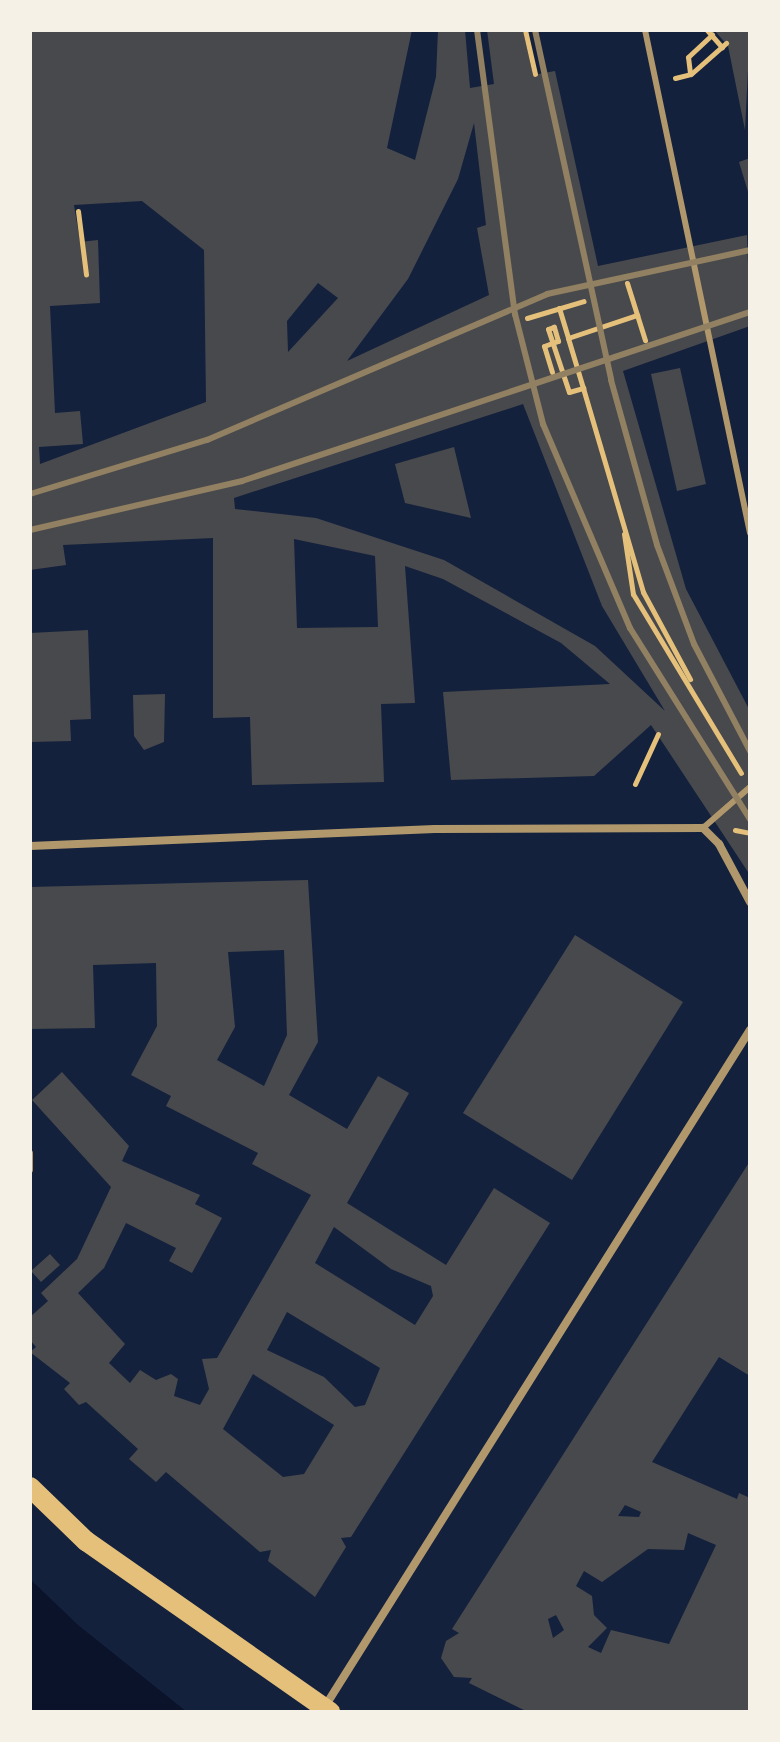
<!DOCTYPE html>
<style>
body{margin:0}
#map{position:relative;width:780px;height:1742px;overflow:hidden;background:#14213d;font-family:"Varela Round",sans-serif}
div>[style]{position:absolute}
.water>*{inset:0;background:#0b132b}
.building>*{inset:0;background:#48494c}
.path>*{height:5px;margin:-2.5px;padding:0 2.5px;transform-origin:2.5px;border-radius:2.5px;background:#e5c07b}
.service>*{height:6px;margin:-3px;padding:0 3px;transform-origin:3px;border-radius:3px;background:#b1986c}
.minor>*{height:8px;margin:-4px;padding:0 4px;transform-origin:4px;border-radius:4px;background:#b1986c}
.primary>*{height:20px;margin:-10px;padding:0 10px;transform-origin:10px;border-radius:10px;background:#e5c07b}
.rail>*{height:6px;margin:-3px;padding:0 3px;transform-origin:3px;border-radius:3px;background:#918062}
span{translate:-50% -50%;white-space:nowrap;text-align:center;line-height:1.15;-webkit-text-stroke:6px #f6f1e7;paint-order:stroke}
.frame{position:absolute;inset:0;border:32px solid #f6f1e7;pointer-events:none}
</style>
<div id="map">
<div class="water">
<i style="clip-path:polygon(30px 1579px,78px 1625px,187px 1712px,30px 1712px)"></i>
</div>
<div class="building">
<i style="clip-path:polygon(evenodd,30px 30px,412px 30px,387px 148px,415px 160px,436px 77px,438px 30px,465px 30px,470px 88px,494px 84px,487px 30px,523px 30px,533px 75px,555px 71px,598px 266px,747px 235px,750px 326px,623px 371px,686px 589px,750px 711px,750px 875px,651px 725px,594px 776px,451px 780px,443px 692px,610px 684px,561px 643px,443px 579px,405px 566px,415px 703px,381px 704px,384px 782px,252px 785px,250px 717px,213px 718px,213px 538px,63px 545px,66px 565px,30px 570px,30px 30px,474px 123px,486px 225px,477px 228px,489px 295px,347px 361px,408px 279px,458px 179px,474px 123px,30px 30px,142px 201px,204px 250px,206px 402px,40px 464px,39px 447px,83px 444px,80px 411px,55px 413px,50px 306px,100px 303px,98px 240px,80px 242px,74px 205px,142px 201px,30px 30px,318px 283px,338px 298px,288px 352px,287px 321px,318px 283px,30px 30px,523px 404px,602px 606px,665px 711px,595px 646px,444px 560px,316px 518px,235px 509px,234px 498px,523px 404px,30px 30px,294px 539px,375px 556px,378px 627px,297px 628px,294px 539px)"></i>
<i style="clip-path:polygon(714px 30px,750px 30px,745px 130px,728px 46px)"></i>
<i style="clip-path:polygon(750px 158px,750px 195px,749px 195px,739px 162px)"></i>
<i style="clip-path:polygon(680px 368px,706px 484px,677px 491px,651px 374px)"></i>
<i style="clip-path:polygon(454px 447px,471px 518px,405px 503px,395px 464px)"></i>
<i style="clip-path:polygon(88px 630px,91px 719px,70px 720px,71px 741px,30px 742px,30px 633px)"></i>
<i style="clip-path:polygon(165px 694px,164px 742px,144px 750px,134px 736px,133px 695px)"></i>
<i style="clip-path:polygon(evenodd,308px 880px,318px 1042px,289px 1095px,347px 1129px,378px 1076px,409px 1093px,347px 1203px,446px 1265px,494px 1188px,550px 1223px,351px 1537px,341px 1538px,346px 1547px,315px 1597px,268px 1561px,271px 1550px,260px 1552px,166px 1472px,156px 1482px,129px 1459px,138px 1449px,86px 1402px,79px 1405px,64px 1389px,70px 1383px,30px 1352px,36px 1347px,30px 1340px,30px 1317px,48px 1301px,41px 1293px,77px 1259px,111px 1187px,32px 1100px,62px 1072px,129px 1146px,122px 1161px,200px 1195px,195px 1204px,222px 1218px,192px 1273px,169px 1261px,176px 1248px,126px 1223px,104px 1268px,78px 1293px,125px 1344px,109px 1363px,130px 1383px,140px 1370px,156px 1380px,171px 1374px,178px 1379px,174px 1396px,200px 1405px,209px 1389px,202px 1359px,217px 1358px,311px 1195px,252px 1164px,258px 1153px,166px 1106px,171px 1096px,131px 1075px,157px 1026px,156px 963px,93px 965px,95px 1028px,30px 1029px,30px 887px,308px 880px,284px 950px,287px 1035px,264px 1086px,217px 1060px,235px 1027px,228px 952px,284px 950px,308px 880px,334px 1227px,391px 1269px,431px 1286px,433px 1296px,415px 1325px,315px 1263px,334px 1227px,308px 880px,287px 1312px,380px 1368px,365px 1405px,355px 1407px,324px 1377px,267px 1350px,287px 1312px,308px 880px,253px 1374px,334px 1425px,304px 1474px,283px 1477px,223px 1429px,253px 1374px)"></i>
<i style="clip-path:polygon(575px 935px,683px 1002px,572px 1180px,463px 1113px)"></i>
<i style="clip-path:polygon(evenodd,750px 1161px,750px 1376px,719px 1357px,652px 1462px,737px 1499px,739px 1493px,750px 1498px,750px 1712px,528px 1712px,469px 1683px,472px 1678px,454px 1677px,441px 1658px,446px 1641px,459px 1633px,452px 1629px,750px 1161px,625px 1505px,641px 1512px,639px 1517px,618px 1516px,625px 1505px,750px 1161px,688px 1533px,716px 1545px,669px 1644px,611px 1630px,601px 1653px,588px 1647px,607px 1628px,594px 1615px,592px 1596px,576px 1586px,584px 1571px,602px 1582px,648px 1549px,684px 1550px,688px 1533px,750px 1161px,556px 1615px,564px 1630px,553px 1638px,548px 1619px,556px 1615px)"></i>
<i style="clip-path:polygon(50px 1254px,60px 1265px,41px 1282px,31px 1271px)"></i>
</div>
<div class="path">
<i style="left:525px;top:30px;width:45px;rotate:77.2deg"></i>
<i style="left:707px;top:30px;width:23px;rotate:49deg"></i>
<i style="left:690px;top:73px;width:16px;rotate:-97deg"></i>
<i style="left:688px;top:57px;width:33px;rotate:-43deg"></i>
<i style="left:675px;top:78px;width:16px;rotate:-14deg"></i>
<i style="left:691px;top:74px;width:47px;rotate:-41.5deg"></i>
<i style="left:78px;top:211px;width:64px;rotate:82.8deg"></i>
<i style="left:627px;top:283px;width:60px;rotate:72.5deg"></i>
<i style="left:559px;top:308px;width:31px;rotate:73deg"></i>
<i style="left:527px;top:318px;width:59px;rotate:-16.6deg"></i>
<i style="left:552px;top:372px;width:27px;rotate:-107deg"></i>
<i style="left:544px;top:346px;width:15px;rotate:-20deg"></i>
<i style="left:558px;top:341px;width:15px;rotate:-106deg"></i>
<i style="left:554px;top:327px;width:6px;rotate:162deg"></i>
<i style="left:548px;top:329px;width:66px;rotate:71.6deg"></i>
<i style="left:569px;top:392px;width:15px;rotate:-16deg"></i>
<i style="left:583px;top:388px;width:213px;rotate:73.6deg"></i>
<i style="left:643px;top:592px;width:99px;rotate:61.6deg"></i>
<i style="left:583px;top:388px;width:52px;rotate:-106.7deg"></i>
<i style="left:568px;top:338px;width:73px;rotate:-18.4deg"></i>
<i style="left:624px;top:534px;width:61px;rotate:81.5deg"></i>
<i style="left:633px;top:594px;width:209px;rotate:58.9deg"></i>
<i style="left:635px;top:784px;width:55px;rotate:-65.3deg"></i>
<i style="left:735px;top:830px;width:15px;rotate:11deg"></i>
</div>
<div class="service">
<i style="left:645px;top:30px;width:514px;rotate:78.21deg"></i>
<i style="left:703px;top:828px;width:62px;rotate:-41.1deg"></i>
<i style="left:30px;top:1153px;width:17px;rotate:90deg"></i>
</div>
<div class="minor">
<i style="left:30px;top:846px;width:405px;rotate:-2.4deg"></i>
<i style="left:435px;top:829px;width:268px;rotate:-0.2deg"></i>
<i style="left:703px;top:828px;width:23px;rotate:45deg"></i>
<i style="left:719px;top:844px;width:66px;rotate:61.9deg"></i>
<i style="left:324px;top:1708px;width:801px;rotate:-57.86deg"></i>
</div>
<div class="primary">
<i style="left:30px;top:1487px;width:78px;rotate:44deg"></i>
<i style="left:86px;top:1541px;width:298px;rotate:35deg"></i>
</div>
<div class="rail">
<i style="left:477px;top:30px;width:287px;rotate:82.4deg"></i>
<i style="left:515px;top:314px;width:114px;rotate:75.7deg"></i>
<i style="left:543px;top:424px;width:222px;rotate:66.9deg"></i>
<i style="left:630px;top:628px;width:226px;rotate:57.9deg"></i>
<i style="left:535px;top:30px;width:358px;rotate:77.7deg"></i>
<i style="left:611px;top:380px;width:171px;rotate:74.4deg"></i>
<i style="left:657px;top:545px;width:106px;rotate:69.5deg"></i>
<i style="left:694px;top:644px;width:121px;rotate:62.4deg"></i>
<i style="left:30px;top:494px;width:185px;rotate:-17deg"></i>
<i style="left:207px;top:440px;width:370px;rotate:-23.2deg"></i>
<i style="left:547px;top:294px;width:208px;rotate:-12.2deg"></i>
<i style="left:30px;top:530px;width:218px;rotate:-13deg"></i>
<i style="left:242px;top:481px;width:535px;rotate:-18.4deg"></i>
</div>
<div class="frame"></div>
</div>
